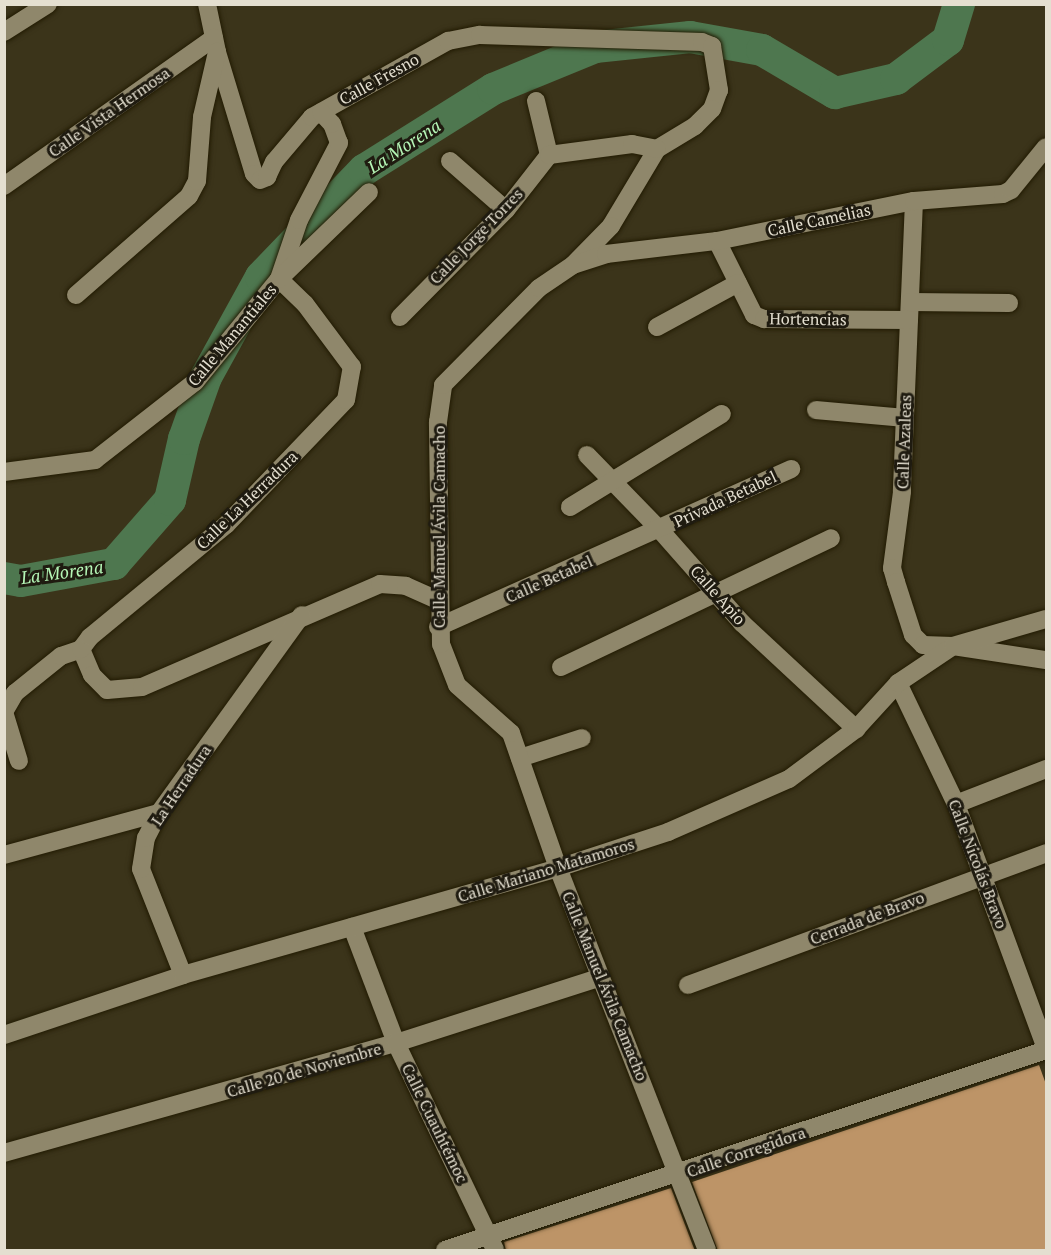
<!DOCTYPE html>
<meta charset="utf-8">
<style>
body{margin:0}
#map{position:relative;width:1051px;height:1255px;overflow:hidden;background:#3b341a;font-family:"PT Serif",serif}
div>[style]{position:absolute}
.river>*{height:32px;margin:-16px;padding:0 16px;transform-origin:16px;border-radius:16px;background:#4e774f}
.building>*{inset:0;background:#bd9467}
.roads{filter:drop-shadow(0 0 2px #221b03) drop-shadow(0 0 2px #221b03)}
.street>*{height:18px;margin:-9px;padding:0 9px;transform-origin:9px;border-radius:9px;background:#8f876b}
span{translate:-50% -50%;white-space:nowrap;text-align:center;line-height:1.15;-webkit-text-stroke:6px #1f1b10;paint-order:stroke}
.street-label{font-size:16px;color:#e4dfd0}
.water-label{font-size:18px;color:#b5f6b6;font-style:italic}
.frame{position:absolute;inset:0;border:6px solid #e4dfd0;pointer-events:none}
</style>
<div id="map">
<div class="river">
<i style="left:4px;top:578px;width:17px;rotate:10deg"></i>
<i style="left:21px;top:581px;width:95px;rotate:-10.4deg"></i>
<i style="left:114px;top:564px;width:85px;rotate:-48.8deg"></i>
<i style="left:170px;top:500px;width:63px;rotate:-77.1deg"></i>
<i style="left:184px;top:439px;width:66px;rotate:-70.5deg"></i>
<i style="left:206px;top:377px;width:114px;rotate:-61.2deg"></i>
<i style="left:261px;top:277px;width:149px;rotate:-46.1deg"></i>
<i style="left:364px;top:170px;width:152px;rotate:-32.1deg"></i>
<i style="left:493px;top:89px;width:110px;rotate:-22.4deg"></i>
<i style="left:595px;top:47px;width:96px;rotate:-6deg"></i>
<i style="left:690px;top:37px;width:73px;rotate:10.2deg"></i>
<i style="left:762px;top:50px;width:85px;rotate:30.5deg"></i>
<i style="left:835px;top:93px;width:63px;rotate:-12.9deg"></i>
<i style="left:896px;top:79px;width:65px;rotate:-36.9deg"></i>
<i style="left:948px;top:40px;width:38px;rotate:-73deg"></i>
</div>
<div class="building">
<i style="clip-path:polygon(1039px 1065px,1047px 1087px,1047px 1251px,718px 1251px,692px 1182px)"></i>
<i style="clip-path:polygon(671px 1188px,695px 1251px,506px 1251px,504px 1242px)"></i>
</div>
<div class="roads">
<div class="street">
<i style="left:207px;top:4px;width:49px;rotate:78.2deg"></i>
<i style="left:217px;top:52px;width:127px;rotate:73.1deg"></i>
<i style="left:254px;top:174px;width:8px;rotate:45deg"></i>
<i style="left:260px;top:180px;width:8px;rotate:-23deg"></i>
<i style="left:267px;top:177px;width:17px;rotate:-65deg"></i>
<i style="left:274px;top:162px;width:59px;rotate:-49.8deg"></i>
<i style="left:312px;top:117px;width:156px;rotate:-29.2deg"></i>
<i style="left:448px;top:41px;width:33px;rotate:-11deg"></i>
<i style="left:480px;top:35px;width:222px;rotate:1.8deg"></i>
<i style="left:702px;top:42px;width:11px;rotate:22deg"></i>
<i style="left:712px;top:46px;width:45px;rotate:81deg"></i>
<i style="left:719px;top:90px;width:20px;rotate:110deg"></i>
<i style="left:712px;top:109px;width:24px;rotate:135deg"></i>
<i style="left:695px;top:126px;width:44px;rotate:148.8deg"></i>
<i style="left:657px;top:149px;width:90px;rotate:120.9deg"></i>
<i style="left:611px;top:226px;width:54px;rotate:134.3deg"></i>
<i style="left:4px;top:32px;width:52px;rotate:-32.5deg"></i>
<i style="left:536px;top:101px;width:56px;rotate:76.5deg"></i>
<i style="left:450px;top:161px;width:74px;rotate:41.2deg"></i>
<i style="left:4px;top:186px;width:257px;rotate:-35.2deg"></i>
<i style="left:914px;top:201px;width:291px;rotate:92.4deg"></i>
<i style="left:902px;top:492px;width:77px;rotate:97.5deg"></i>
<i style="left:892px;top:568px;width:15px;rotate:74deg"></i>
<i style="left:896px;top:582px;width:56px;rotate:72.2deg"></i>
<i style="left:913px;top:635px;width:14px;rotate:45deg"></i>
<i style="left:923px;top:645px;width:30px;rotate:2deg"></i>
<i style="left:953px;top:646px;width:94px;rotate:8.6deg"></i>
<i style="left:717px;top:241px;width:83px;rotate:63.4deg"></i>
<i style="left:754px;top:315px;width:11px;rotate:22deg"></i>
<i style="left:764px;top:319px;width:145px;rotate:0.4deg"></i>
<i style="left:76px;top:295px;width:150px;rotate:-41.2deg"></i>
<i style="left:189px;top:196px;width:17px;rotate:-62deg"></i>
<i style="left:197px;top:181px;width:64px;rotate:-85.5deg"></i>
<i style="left:202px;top:117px;width:67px;rotate:-77deg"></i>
<i style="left:910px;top:302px;width:99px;rotate:0.6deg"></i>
<i style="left:400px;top:317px;width:151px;rotate:-45.3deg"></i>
<i style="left:506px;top:210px;width:70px;rotate:-52deg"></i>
<i style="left:549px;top:155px;width:84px;rotate:-7.5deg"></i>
<i style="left:632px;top:144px;width:25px;rotate:11deg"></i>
<i style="left:657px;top:327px;width:92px;rotate:-28.5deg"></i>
<i style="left:816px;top:410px;width:89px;rotate:5.1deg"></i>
<i style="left:587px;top:455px;width:105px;rotate:45.8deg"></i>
<i style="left:660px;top:530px;width:124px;rotate:48.6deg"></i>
<i style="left:742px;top:623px;width:156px;rotate:42.9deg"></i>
<i style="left:4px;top:472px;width:92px;rotate:-7.5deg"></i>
<i style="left:95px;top:460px;width:127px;rotate:-38deg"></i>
<i style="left:195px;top:382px;width:133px;rotate:-50.8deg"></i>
<i style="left:279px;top:279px;width:62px;rotate:-71.3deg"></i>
<i style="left:299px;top:220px;width:87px;rotate:-62.5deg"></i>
<i style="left:339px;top:143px;width:20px;rotate:-110deg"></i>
<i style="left:332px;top:124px;width:16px;rotate:-133deg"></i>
<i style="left:570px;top:507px;width:178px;rotate:-31.5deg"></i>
<i style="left:438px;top:627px;width:387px;rotate:-24.1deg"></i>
<i style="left:81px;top:649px;width:28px;rotate:67deg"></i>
<i style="left:92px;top:675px;width:21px;rotate:45deg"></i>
<i style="left:107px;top:690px;width:35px;rotate:-5deg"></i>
<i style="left:142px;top:687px;width:259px;rotate:-23.4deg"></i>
<i style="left:380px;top:584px;width:26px;rotate:4deg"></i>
<i style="left:406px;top:586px;width:35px;rotate:24deg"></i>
<i style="left:561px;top:667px;width:299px;rotate:-25.5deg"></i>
<i style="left:898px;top:683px;width:134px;rotate:64.4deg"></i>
<i style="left:956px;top:804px;width:261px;rotate:69.8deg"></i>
<i style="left:4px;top:712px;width:22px;rotate:-60deg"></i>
<i style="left:15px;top:693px;width:59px;rotate:-38.8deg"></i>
<i style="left:61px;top:656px;width:21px;rotate:-19deg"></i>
<i style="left:81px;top:649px;width:15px;rotate:-53deg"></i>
<i style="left:90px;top:637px;width:176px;rotate:-39.5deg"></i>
<i style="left:226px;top:525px;width:173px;rotate:-46.2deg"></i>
<i style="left:346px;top:400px;width:34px;rotate:-80deg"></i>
<i style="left:352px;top:367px;width:79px;rotate:-126.7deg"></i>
<i style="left:305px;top:304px;width:36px;rotate:-136deg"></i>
<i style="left:279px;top:279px;width:125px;rotate:-44deg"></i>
<i style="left:4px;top:712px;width:51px;rotate:73deg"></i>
<i style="left:520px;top:758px;width:65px;rotate:-17.9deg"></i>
<i style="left:956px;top:804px;width:97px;rotate:-21.3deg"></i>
<i style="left:4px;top:855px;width:161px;rotate:-15.2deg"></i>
<i style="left:352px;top:927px;width:124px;rotate:69.2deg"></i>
<i style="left:396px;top:1043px;width:229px;rotate:64.4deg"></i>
<i style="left:183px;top:975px;width:114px;rotate:-111.6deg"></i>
<i style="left:141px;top:869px;width:31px;rotate:-81deg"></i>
<i style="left:146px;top:838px;width:28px;rotate:-63deg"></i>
<i style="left:159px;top:813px;width:244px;rotate:-54.2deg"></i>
<i style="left:688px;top:985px;width:382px;rotate:-20.2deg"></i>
<i style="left:4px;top:1035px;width:189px;rotate:-18.5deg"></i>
<i style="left:183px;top:975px;width:390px;rotate:-15.9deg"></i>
<i style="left:558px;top:868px;width:116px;rotate:-18.1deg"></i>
<i style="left:668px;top:832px;width:132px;rotate:-23.7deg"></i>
<i style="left:789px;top:779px;width:84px;rotate:-36.7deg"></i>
<i style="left:856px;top:729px;width:62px;rotate:-47.6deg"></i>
<i style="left:898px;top:683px;width:66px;rotate:-33.9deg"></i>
<i style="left:953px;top:646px;width:97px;rotate:-16.2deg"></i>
<i style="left:4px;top:1153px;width:407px;rotate:-15.7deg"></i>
<i style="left:396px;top:1043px;width:215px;rotate:-17.8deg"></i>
<i style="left:445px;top:1250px;width:633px;rotate:-18.41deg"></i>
<i style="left:707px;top:1250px;width:410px;rotate:-111.3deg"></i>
<i style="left:558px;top:868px;width:143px;rotate:-109.2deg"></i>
<i style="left:511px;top:733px;width:72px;rotate:-138.4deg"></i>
<i style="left:457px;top:685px;width:44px;rotate:-111.3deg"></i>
<i style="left:441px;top:644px;width:222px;rotate:-90.8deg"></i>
<i style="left:438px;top:422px;width:37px;rotate:-82deg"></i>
<i style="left:443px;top:385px;width:136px;rotate:-45.3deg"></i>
<i style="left:539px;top:288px;width:41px;rotate:-34.1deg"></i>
<i style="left:573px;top:265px;width:35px;rotate:-18deg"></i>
<i style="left:606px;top:254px;width:112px;rotate:-6.7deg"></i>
<i style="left:717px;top:241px;width:201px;rotate:-11.5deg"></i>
<i style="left:914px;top:201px;width:89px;rotate:-4.5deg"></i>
<i style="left:1003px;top:194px;width:9px;rotate:-27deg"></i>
<i style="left:1011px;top:190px;width:55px;rotate:-50.9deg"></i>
</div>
</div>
<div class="street-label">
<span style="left:379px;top:79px;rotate:-29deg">Calle Fresno</span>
<span style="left:109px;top:112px;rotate:-35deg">Calle Vista Hermosa</span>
<span style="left:819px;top:220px;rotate:-12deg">Calle Camelias</span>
<span style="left:476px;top:236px;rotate:-46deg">Calle Jorge Torres</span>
<span style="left:808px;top:319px;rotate:1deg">Hortencias</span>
<span style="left:232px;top:335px;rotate:-50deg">Calle Manantiales</span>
<span style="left:904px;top:442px;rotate:-88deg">Calle Azaleas</span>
<span style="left:725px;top:499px;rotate:-25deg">Privada Betabel</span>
<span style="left:247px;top:500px;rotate:-44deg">Calle La Herradura</span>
<span style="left:439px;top:527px;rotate:-90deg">Calle Manuel Ávila Camacho</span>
<span style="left:549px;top:579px;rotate:-24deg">Calle Betabel</span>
<span style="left:718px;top:595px;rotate:48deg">Calle Apio</span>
<span style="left:181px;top:785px;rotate:-56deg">La Herradura</span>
<span style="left:978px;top:864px;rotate:69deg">Calle Nicolás Bravo</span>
<span style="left:546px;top:870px;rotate:-17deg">Calle Mariano Matamoros</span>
<span style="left:867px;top:918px;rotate:-21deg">Cerrada de Bravo</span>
<span style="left:605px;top:986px;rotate:68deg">Calle Manuel Ávila Camacho</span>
<span style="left:304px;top:1070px;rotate:-16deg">Calle 20 de Noviembre</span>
<span style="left:435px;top:1123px;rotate:64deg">Calle Cuauhtémoc</span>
<span style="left:746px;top:1152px;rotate:-19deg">Calle Corregidora</span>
</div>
<div class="water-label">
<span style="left:404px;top:146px;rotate:-33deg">La Morena</span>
<span style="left:62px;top:572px;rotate:-8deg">La Morena</span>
</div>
<div class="frame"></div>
</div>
